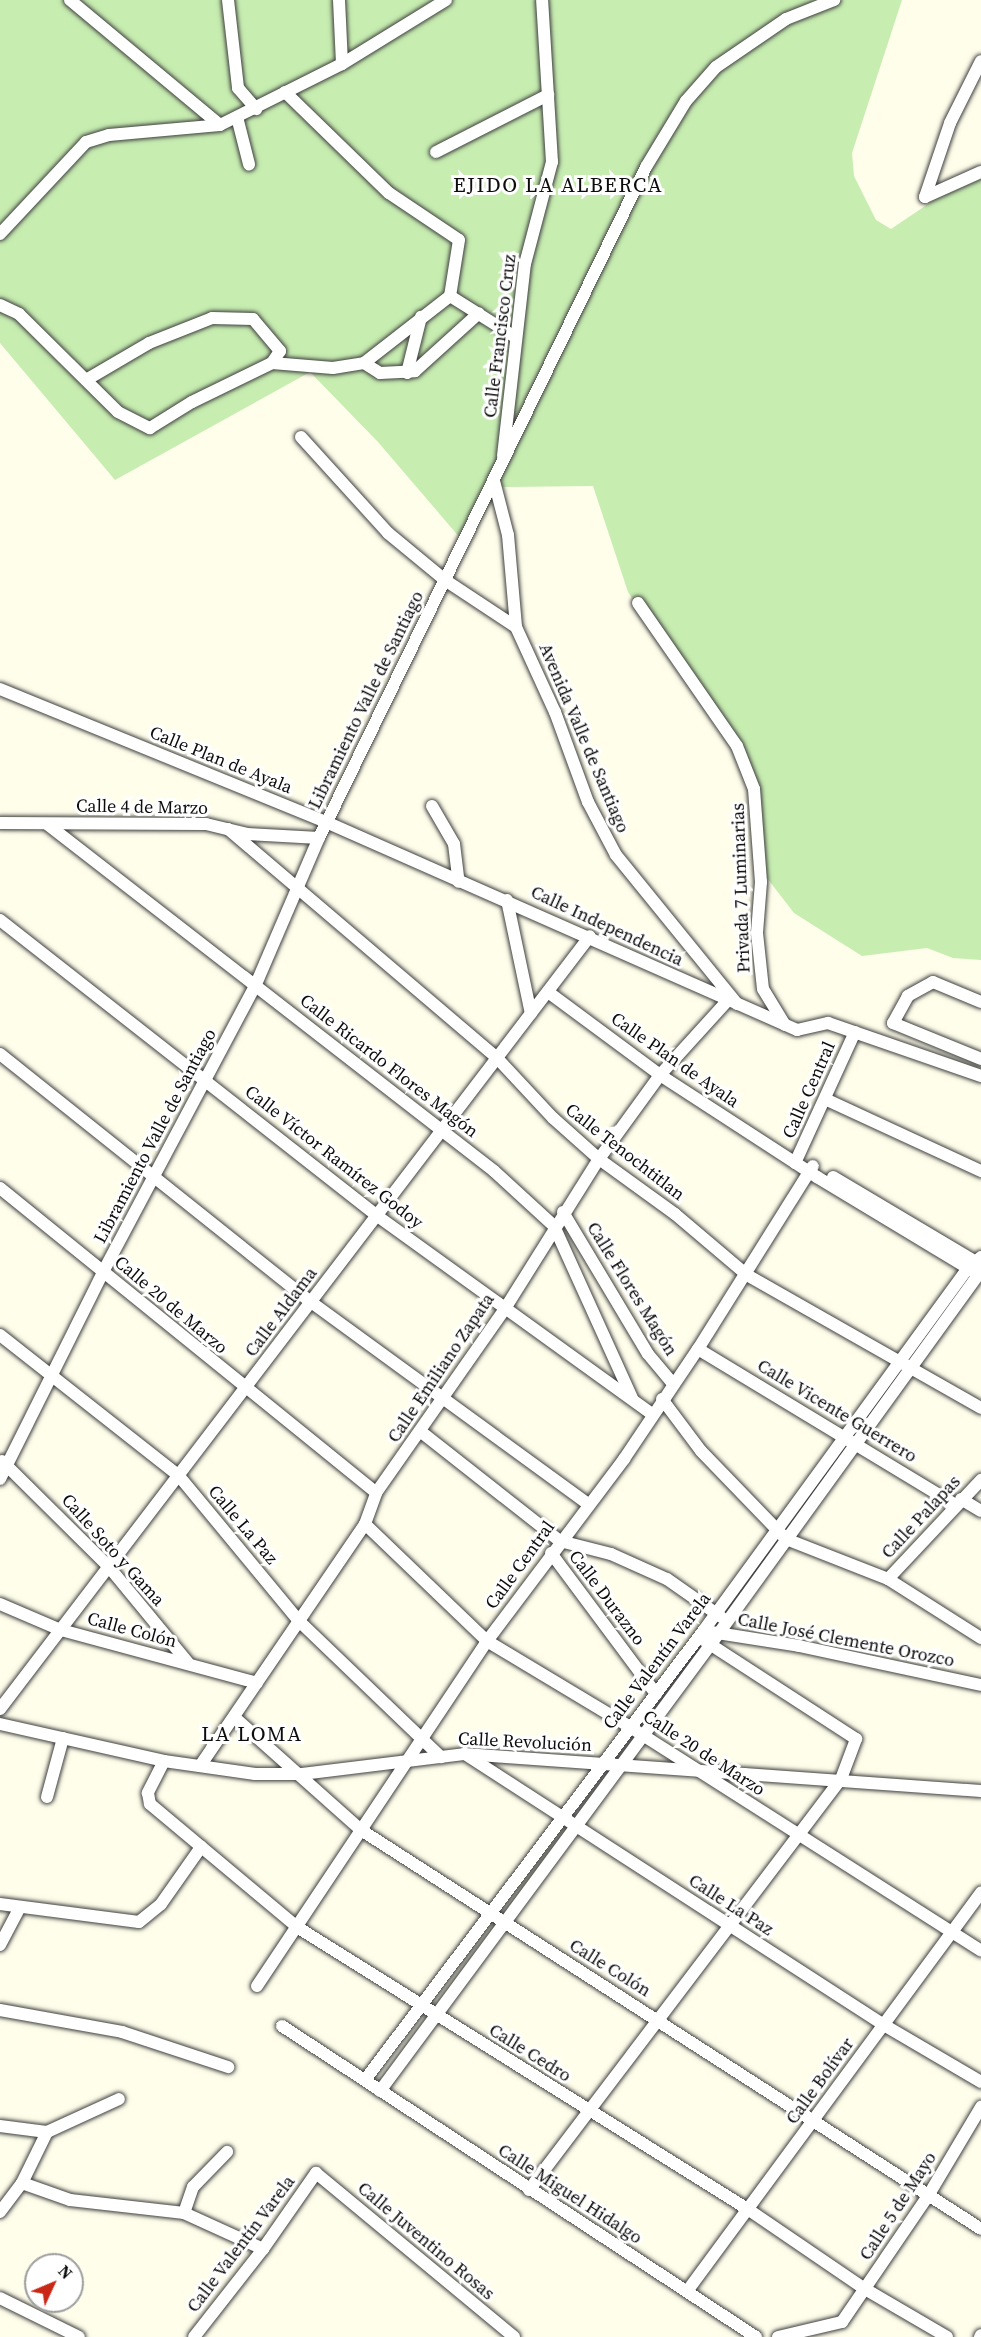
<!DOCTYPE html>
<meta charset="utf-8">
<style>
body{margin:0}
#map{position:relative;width:981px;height:2337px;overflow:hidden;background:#fffeeb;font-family:"Source Serif 4",serif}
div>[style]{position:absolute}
.green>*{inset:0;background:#c7edb1}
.roads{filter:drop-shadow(0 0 2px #3f3f3f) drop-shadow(0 0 2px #3f3f3f)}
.minor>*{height:12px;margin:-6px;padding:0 6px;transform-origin:6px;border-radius:6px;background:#fff}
span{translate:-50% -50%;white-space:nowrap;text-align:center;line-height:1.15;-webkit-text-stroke:6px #fff;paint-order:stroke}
.street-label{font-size:18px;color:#0c0c0c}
.quarter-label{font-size:21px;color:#0c0c0c;letter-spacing:1.5px}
.north{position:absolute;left:24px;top:2253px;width:60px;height:60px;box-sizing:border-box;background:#fff;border:2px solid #9e9e9e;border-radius:50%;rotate:46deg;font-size:16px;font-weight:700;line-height:24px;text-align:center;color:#0c0c0c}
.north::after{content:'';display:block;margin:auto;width:21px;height:27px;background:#ca2816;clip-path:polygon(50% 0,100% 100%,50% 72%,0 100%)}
</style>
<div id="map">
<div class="green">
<i style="clip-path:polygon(0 0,902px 0,852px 153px,854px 176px,876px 220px,891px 229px,934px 200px,981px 179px,981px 960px,953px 958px,927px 948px,862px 956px,794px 913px,757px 865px,750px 777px,628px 592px,593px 486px,499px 487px,467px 546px,378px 442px,310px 372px,115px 480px,0 343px)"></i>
</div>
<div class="roads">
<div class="minor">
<i style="left:70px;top:0;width:195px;rotate:39.8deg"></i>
<i style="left:228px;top:0;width:89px;rotate:83.5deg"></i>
<i style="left:238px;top:88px;width:28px;rotate:49deg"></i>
<i style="left:339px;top:0;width:64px;rotate:87.3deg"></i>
<i style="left:285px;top:92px;width:145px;rotate:44.2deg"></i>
<i style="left:389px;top:193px;width:84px;rotate:33.9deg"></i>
<i style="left:459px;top:240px;width:57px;rotate:99.1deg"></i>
<i style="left:450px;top:296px;width:77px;rotate:32.2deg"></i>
<i style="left:237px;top:117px;width:49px;rotate:75.7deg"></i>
<i style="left:436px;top:152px;width:126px;rotate:-27deg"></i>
<i style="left:925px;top:197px;width:78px;rotate:-71.3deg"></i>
<i style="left:950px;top:123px;width:69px;rotate:-63.4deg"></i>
<i style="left:925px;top:197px;width:61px;rotate:-24.1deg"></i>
<i style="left:0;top:234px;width:126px;rotate:-46.9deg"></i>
<i style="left:86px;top:142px;width:24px;rotate:-17deg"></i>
<i style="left:109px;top:135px;width:111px;rotate:-5.1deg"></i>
<i style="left:220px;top:125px;width:136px;rotate:-26.6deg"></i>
<i style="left:342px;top:64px;width:122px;rotate:-31.6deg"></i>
<i style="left:0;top:305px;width:21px;rotate:25deg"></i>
<i style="left:19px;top:314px;width:139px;rotate:44.7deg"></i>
<i style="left:118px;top:412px;width:36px;rotate:27deg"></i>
<i style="left:150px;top:428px;width:49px;rotate:-31.8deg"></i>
<i style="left:192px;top:402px;width:89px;rotate:-26deg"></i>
<i style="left:272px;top:363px;width:61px;rotate:4.7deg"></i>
<i style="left:333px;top:368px;width:31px;rotate:-9deg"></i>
<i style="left:364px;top:363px;width:19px;rotate:32deg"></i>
<i style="left:380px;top:373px;width:35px;rotate:-3deg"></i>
<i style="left:415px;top:371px;width:86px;rotate:-42.2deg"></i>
<i style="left:364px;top:363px;width:109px;rotate:-37.9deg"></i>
<i style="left:407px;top:373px;width:58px;rotate:-76deg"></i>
<i style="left:86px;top:380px;width:73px;rotate:-30.4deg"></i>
<i style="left:149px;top:343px;width:68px;rotate:-21.6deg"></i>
<i style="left:212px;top:318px;width:41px;rotate:1.4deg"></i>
<i style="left:253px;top:319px;width:42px;rotate:49.8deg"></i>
<i style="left:280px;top:351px;width:14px;rotate:124deg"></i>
<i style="left:301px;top:437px;width:130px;rotate:47.8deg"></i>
<i style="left:388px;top:533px;width:74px;rotate:39.5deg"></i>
<i style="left:445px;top:580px;width:85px;rotate:33.5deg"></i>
<i style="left:503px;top:456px;width:193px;rotate:-83.5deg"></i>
<i style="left:525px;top:264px;width:106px;rotate:-75.2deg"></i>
<i style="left:552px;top:162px;width:162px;rotate:-93.5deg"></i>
<i style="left:494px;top:481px;width:56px;rotate:75.5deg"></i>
<i style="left:508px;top:535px;width:92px;rotate:85deg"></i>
<i style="left:516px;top:627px;width:94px;rotate:65.4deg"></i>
<i style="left:555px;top:712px;width:96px;rotate:69.9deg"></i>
<i style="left:588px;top:802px;width:60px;rotate:62.2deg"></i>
<i style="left:616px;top:855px;width:192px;rotate:50.9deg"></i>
<i style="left:638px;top:603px;width:174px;rotate:55.3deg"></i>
<i style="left:737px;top:746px;width:46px;rotate:68.4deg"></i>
<i style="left:754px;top:789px;width:93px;rotate:85.7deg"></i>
<i style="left:761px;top:882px;width:51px;rotate:94.5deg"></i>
<i style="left:757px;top:933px;width:56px;rotate:83.9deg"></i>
<i style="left:763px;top:989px;width:42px;rotate:58.6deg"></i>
<i style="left:0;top:689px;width:352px;rotate:22.2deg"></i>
<i style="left:326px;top:822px;width:515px;rotate:23.83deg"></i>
<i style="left:797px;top:1030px;width:32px;rotate:-13deg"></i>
<i style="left:828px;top:1023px;width:162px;rotate:19.1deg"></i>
<i style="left:432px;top:806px;width:44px;rotate:59.9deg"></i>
<i style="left:454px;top:844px;width:38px;rotate:83deg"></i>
<i style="left:0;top:823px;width:206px;rotate:0.3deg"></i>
<i style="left:206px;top:824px;width:42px;rotate:13.7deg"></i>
<i style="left:247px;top:834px;width:72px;rotate:3.2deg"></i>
<i style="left:47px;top:824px;width:566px;rotate:37.82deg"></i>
<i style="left:494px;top:1171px;width:81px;rotate:42.5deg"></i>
<i style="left:554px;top:1226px;width:189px;rotate:65.6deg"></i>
<i style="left:228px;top:829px;width:353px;rotate:40.4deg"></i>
<i style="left:497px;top:1058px;width:82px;rotate:47deg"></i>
<i style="left:553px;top:1118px;width:62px;rotate:41.7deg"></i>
<i style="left:599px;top:1159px;width:94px;rotate:35.9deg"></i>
<i style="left:675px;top:1214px;width:94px;rotate:40.3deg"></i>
<i style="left:747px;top:1275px;width:269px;rotate:29.6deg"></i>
<i style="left:507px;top:900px;width:116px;rotate:78.1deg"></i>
<i style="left:0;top:920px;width:478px;rotate:38.1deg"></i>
<i style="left:376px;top:1215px;width:340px;rotate:35.8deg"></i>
<i style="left:548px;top:992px;width:139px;rotate:36.5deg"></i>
<i style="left:660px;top:1075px;width:187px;rotate:33deg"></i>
<i style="left:817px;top:1177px;width:182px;rotate:31.1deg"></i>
<i style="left:981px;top:1002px;width:52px;rotate:-157.4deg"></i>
<i style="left:933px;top:982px;width:29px;rotate:151deg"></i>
<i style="left:908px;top:996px;width:31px;rotate:119deg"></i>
<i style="left:893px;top:1023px;width:95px;rotate:22.2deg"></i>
<i style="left:0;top:1054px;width:398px;rotate:38.6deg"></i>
<i style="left:311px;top:1302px;width:341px;rotate:36.1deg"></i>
<i style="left:825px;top:1099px;width:172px;rotate:24.8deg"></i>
<i style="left:795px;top:1163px;width:144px;rotate:-65.4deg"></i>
<i style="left:833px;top:1177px;width:172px;rotate:30.7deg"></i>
<i style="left:0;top:1188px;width:484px;rotate:39deg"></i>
<i style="left:563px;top:1212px;width:165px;rotate:59.1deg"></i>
<i style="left:648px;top:1354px;width:39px;rotate:50deg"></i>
<i style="left:0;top:1335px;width:228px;rotate:38.2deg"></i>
<i style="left:179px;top:1476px;width:188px;rotate:50.4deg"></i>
<i style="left:299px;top:1621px;width:197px;rotate:43.8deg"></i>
<i style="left:698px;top:1349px;width:301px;rotate:31.2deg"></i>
<i style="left:662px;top:1399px;width:65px;rotate:53.1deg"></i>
<i style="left:701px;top:1451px;width:122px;rotate:46deg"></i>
<i style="left:786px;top:1539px;width:110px;rotate:21.4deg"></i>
<i style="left:888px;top:1579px;width:110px;rotate:32.4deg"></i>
<i style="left:420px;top:1431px;width:178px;rotate:38.2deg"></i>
<i style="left:560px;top:1541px;width:53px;rotate:14.3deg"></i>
<i style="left:611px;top:1554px;width:61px;rotate:24.1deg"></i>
<i style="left:667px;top:1579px;width:66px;rotate:35.1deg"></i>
<i style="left:2px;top:1461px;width:151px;rotate:44.7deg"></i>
<i style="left:109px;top:1567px;width:124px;rotate:50.5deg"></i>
<i style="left:0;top:1479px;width:231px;rotate:-63.5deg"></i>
<i style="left:103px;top:1272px;width:326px;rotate:-62deg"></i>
<i style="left:256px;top:984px;width:159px;rotate:-66.7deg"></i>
<i style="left:319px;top:838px;width:746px;rotate:-64.02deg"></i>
<i style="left:646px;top:167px;width:77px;rotate:-58.8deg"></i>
<i style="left:686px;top:101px;width:45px;rotate:-48.6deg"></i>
<i style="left:716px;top:67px;width:85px;rotate:-34.4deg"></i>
<i style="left:786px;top:19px;width:52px;rotate:-21.6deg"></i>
<i style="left:961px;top:1499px;width:23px;rotate:31deg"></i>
<i style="left:365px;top:1524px;width:169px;rotate:43.8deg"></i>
<i style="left:487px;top:1641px;width:167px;rotate:31deg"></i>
<i style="left:630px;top:1727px;width:416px;rotate:32.5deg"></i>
<i style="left:551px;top:1553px;width:176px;rotate:53.3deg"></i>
<i style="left:888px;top:1579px;width:136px;rotate:-46.8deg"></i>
<i style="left:0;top:1604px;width:66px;rotate:23.1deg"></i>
<i style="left:61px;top:1630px;width:203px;rotate:15.1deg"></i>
<i style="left:711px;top:1632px;width:89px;rotate:9deg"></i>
<i style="left:799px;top:1646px;width:186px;rotate:12.1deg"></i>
<i style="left:0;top:1709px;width:972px;rotate:-52.65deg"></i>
<i style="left:234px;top:1717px;width:170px;rotate:41.7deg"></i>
<i style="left:361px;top:1830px;width:737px;rotate:32.76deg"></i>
<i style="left:0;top:1724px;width:168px;rotate:12.7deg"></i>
<i style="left:164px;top:1761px;width:92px;rotate:8.1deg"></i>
<i style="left:255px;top:1774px;width:47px"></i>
<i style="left:302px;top:1774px;width:163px;rotate:-7deg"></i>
<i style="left:464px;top:1754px;width:518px;rotate:4.09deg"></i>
<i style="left:465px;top:1754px;width:499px;rotate:32.9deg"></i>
<i style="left:884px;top:2025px;width:113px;rotate:30.4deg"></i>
<i style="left:164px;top:1761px;width:36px;rotate:117deg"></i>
<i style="left:148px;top:1793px;width:11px;rotate:80deg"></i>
<i style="left:150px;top:1804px;width:192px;rotate:39.9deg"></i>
<i style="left:297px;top:1927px;width:533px;rotate:32.05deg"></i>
<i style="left:749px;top:2210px;width:140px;rotate:34.3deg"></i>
<i style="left:865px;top:2289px;width:95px;rotate:30.3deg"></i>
<i style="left:200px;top:1766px;width:293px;rotate:-55.7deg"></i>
<i style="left:365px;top:1524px;width:33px;rotate:-70deg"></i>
<i style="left:376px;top:1493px;width:227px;rotate:-55deg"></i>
<i style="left:506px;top:1307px;width:175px;rotate:-57.9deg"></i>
<i style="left:599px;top:1159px;width:104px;rotate:-54deg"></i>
<i style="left:660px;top:1075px;width:100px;rotate:-47.8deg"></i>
<i style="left:47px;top:1797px;width:61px;rotate:-74.8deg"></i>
<i style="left:0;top:1904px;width:140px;rotate:7.4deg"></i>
<i style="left:139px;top:1922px;width:28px;rotate:-39deg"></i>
<i style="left:161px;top:1904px;width:70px;rotate:-54.9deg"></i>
<i style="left:0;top:1945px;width:43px;rotate:-62.2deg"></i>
<i style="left:257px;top:1986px;width:415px;rotate:-56.3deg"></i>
<i style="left:487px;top:1641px;width:228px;rotate:-53deg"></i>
<i style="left:624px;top:1459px;width:133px;rotate:-56.1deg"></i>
<i style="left:698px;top:1349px;width:216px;rotate:-57.9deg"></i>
<i style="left:0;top:2010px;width:124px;rotate:10.2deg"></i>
<i style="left:122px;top:2032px;width:112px;rotate:18.3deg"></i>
<i style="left:282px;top:2026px;width:567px;rotate:33.27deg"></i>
<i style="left:365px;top:2080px;width:563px;rotate:-53.01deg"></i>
<i style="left:704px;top:1630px;width:448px;rotate:-53.9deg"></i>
<i style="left:968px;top:1268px;width:17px;rotate:-40deg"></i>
<i style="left:380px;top:2091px;width:556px;rotate:-53.48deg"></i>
<i style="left:711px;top:1644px;width:460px;rotate:-54.1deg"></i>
<i style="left:0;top:2126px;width:47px;rotate:7.3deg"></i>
<i style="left:47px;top:2132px;width:79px;rotate:-24.6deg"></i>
<i style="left:22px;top:2183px;width:51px;rotate:19.5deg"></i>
<i style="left:70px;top:2200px;width:115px;rotate:6.5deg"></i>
<i style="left:184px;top:2213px;width:87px;rotate:24.5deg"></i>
<i style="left:529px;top:2190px;width:516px;rotate:-52.8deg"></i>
<i style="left:841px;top:1779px;width:43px;rotate:-69.4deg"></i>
<i style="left:856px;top:1739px;width:180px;rotate:-147deg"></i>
<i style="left:0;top:2212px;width:36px;rotate:-53deg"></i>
<i style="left:22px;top:2183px;width:57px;rotate:-63.9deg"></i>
<i style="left:184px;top:2213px;width:28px;rotate:-71deg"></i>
<i style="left:193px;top:2187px;width:49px;rotate:-45.8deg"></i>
<i style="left:688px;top:2290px;width:494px;rotate:-53.6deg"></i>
<i style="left:0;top:2298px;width:88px;rotate:26.3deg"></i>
<i style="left:194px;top:2337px;width:112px;rotate:-51.9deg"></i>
<i style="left:263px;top:2249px;width:93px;rotate:-55.1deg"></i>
<i style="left:316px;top:2173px;width:257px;rotate:39.6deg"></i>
<i style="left:778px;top:2337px;width:66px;rotate:-13.2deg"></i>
<i style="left:842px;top:2322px;width:153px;rotate:-55.7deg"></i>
<i style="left:928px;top:2196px;width:104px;rotate:-59.2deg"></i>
<i style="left:980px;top:2337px;width:2px;rotate:-63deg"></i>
</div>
</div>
<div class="street-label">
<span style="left:500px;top:336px;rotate:-83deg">Calle Francisco Cruz</span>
<span style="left:366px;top:700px;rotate:-64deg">Libramiento Valle de Santiago</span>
<span style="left:584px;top:738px;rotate:67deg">Avenida Valle de Santiago</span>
<span style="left:221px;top:760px;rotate:22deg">Calle Plan de Ayala</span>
<span style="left:142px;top:807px;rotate:1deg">Calle 4 de Marzo</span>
<span style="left:741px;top:888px;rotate:-92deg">Privada 7 Luminarias</span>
<span style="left:607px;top:926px;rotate:25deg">Calle Independencia</span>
<span style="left:675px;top:1060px;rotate:35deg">Calle Plan de Ayala</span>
<span style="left:389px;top:1066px;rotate:38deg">Calle Ricardo Flores Magón</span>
<span style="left:809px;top:1090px;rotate:-66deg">Calle Central</span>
<span style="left:155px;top:1136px;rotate:-62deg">Libramiento Valle de Santiago</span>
<span style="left:625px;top:1152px;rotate:38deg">Calle Tenochtitlan</span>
<span style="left:334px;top:1157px;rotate:38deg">Calle Víctor Ramírez Godoy</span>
<span style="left:632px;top:1289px;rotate:58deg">Calle Flores Magón</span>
<span style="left:171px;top:1305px;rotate:40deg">Calle 20 de Marzo</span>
<span style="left:281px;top:1312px;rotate:-53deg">Calle Aldama</span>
<span style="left:441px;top:1368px;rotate:-56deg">Calle Emiliano Zapata</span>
<span style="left:837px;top:1411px;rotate:31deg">Calle Vicente Guerrero</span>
<span style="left:921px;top:1517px;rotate:-47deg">Calle Palapas</span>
<span style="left:243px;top:1525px;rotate:50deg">Calle La Paz</span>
<span style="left:113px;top:1550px;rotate:48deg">Calle Soto y Gama</span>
<span style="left:520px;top:1565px;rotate:-54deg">Calle Central</span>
<span style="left:607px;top:1598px;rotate:53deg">Calle Durazno</span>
<span style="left:132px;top:1630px;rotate:15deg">Calle Colón</span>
<span style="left:846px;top:1640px;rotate:11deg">Calle José Clemente Orozco</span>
<span style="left:657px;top:1661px;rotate:-53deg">Calle Valentín Varela</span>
<span style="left:525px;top:1742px;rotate:3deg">Calle Revolución</span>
<span style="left:704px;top:1753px;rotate:33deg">Calle 20 de Marzo</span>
<span style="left:731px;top:1905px;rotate:33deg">Calle La Paz</span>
<span style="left:610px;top:1968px;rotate:32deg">Calle Colón</span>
<span style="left:530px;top:2053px;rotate:32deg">Calle Cedro</span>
<span style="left:820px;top:2081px;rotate:-54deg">Calle Bolívar</span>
<span style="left:570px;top:2194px;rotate:33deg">Calle Miguel Hidalgo</span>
<span style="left:898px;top:2206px;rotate:-57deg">Calle 5 de Mayo</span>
<span style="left:426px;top:2241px;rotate:40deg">Calle Juventino Rosas</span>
<span style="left:241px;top:2244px;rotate:-53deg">Calle Valentín Varela</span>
</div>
<div class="quarter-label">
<span style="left:558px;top:185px">EJIDO LA ALBERCA</span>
<span style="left:252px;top:1734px">LA LOMA</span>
</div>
<div class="north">N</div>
</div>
